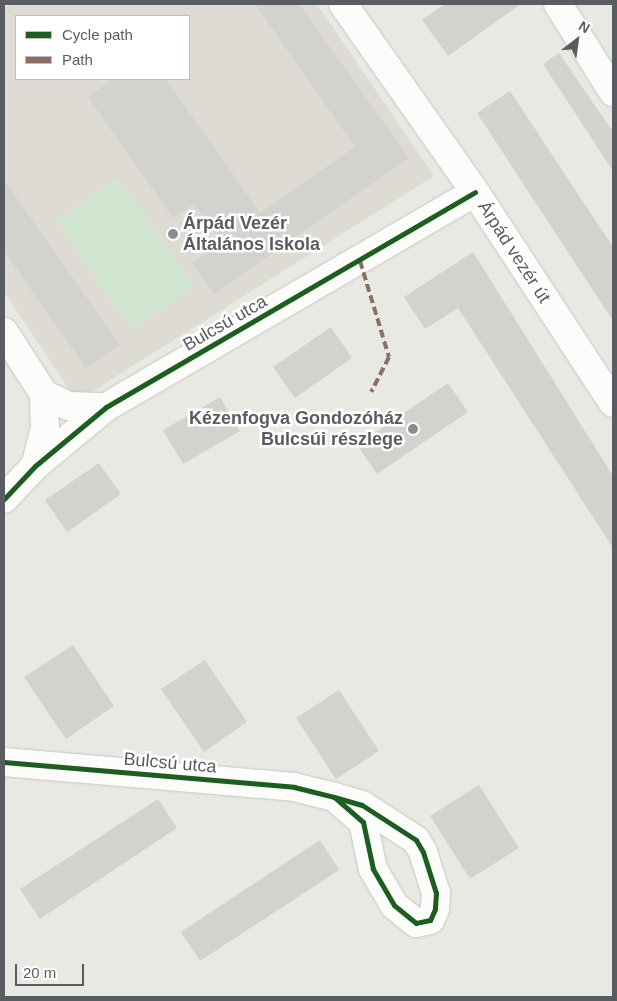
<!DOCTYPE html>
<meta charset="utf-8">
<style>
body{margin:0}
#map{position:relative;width:617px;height:1001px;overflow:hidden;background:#e9e9e4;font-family:Arial,sans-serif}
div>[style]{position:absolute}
.education>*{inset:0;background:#dddbd3}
.green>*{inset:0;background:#d1e6d0}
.building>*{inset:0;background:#d3d2cf}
.roads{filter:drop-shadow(0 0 1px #c6c7c6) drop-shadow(0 0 1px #c6c7c6)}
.minor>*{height:28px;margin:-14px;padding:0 14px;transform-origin:14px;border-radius:14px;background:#fcfcfb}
.quiet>*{height:4px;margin-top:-2px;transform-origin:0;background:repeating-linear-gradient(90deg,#8d6e63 0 8px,transparent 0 12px)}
.cycleway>*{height:5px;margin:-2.5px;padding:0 2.5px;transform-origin:2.5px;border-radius:2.5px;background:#1b5e20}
.dots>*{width:14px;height:14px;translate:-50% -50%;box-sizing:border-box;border:2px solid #fff;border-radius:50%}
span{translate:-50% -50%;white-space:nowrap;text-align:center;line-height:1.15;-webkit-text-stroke:5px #fff;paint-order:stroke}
.poi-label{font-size:18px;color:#595d62;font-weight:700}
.left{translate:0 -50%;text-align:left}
.right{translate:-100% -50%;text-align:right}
.street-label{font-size:18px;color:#595d62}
.frame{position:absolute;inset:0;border:5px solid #595d62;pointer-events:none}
.legend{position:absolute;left:15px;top:15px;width:175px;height:65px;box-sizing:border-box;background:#fff;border:1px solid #bdbec0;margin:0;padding:6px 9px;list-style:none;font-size:15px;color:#595d62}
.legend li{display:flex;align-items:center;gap:10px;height:25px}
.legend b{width:25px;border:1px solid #bdbec0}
.north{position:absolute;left:552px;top:15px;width:50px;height:50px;-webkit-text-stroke:4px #fff;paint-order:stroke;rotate:30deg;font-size:14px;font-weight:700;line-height:20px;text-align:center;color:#595d62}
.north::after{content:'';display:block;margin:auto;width:18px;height:22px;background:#595d62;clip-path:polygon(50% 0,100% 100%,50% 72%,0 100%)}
.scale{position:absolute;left:15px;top:964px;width:69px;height:22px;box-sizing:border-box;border:2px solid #595d62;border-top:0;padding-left:6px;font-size:15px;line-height:18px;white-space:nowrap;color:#595d62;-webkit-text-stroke:4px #fff;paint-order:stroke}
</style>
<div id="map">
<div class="education">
<i style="clip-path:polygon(evenodd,10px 4px,317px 4px,434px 176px,77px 401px,4px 292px,4px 8px,10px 4px,16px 16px,189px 16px,189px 79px,16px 79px,16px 16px)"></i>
</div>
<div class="green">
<i style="clip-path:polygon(118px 178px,194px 286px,131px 329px,56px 221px)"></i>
</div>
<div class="building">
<i style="clip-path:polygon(255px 4px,299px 4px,409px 158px,214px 294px,192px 263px,222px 243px,194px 204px,173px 218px,88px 97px,113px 79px,166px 79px,260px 213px,355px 147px)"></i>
<i style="clip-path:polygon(445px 4px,521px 4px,448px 56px,422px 20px)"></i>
<i style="clip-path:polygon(559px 53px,613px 132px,613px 171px,543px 64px)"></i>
<i style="clip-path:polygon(510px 91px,613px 247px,613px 321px,477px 113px)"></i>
<i style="clip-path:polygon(4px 180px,120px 345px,86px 368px,4px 251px)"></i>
<i style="clip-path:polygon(473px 252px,613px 476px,613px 548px,458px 308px,425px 329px,404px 297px)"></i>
<i style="clip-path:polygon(331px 327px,352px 358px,295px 398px,273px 367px)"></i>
<i style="clip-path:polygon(448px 383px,468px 412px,377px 474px,357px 445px)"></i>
<i style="clip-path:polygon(220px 397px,240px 431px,183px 464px,163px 430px)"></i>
<i style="clip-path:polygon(99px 463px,121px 494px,67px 532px,45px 500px)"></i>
<i style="clip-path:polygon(73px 645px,114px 706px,66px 739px,24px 677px)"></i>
<i style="clip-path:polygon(205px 660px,247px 722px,204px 752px,161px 689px)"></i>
<i style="clip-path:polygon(339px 690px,379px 751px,336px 779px,296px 718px)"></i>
<i style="clip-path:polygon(479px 785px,519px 848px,470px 879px,430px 816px)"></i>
<i style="clip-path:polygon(158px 799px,177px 828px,40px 919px,20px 889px)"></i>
<i style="clip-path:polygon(320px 840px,339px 870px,200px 961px,181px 932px)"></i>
</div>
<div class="roads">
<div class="minor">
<i style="left:343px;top:4px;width:230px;rotate:54.9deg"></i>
<i style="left:475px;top:192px;width:252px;rotate:56.8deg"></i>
<i style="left:558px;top:4px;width:104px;rotate:58deg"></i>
<i style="left:4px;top:332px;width:74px;rotate:57.2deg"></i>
<i style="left:44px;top:394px;width:28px;rotate:26deg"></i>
<i style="left:69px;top:406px;width:37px;rotate:2deg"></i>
<i style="left:35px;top:466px;width:39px;rotate:-75deg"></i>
<i style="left:45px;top:428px;width:34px;rotate:-92deg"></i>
<i style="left:4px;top:499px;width:45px;rotate:-46.8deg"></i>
<i style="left:35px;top:466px;width:92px;rotate:-39.7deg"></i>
<i style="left:106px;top:407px;width:427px;rotate:-30.2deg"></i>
<i style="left:4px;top:762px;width:291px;rotate:4.9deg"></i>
<i style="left:294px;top:787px;width:41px;rotate:14deg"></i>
<i style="left:334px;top:797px;width:29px;rotate:16deg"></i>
<i style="left:362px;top:805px;width:64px;rotate:32.9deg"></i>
<i style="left:416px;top:840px;width:14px;rotate:60deg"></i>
<i style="left:423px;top:852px;width:43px;rotate:72.4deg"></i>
<i style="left:436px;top:893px;width:16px;rotate:94deg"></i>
<i style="left:435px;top:909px;width:12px;rotate:114deg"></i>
<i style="left:430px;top:920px;width:14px;rotate:168deg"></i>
<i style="left:416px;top:923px;width:28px;rotate:-141deg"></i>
<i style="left:394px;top:905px;width:42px;rotate:-120.3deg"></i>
<i style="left:373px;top:869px;width:48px;rotate:-102deg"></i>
<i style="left:363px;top:822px;width:38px;rotate:-139deg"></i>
</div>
</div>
<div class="quiet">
<i style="left:360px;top:261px;width:100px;rotate:73.2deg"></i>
<i style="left:389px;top:357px;width:39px;rotate:117deg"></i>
</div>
<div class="cycleway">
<i style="left:4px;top:499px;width:45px;rotate:-46.8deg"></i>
<i style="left:35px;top:466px;width:92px;rotate:-39.7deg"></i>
<i style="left:106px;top:407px;width:427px;rotate:-30.2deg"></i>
<i style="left:4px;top:762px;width:291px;rotate:4.9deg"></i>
<i style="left:294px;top:787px;width:41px;rotate:14deg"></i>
<i style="left:334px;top:797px;width:29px;rotate:16deg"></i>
<i style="left:362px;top:805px;width:64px;rotate:32.9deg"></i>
<i style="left:416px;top:840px;width:14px;rotate:60deg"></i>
<i style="left:423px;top:852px;width:43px;rotate:72.4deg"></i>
<i style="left:436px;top:893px;width:16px;rotate:94deg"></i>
<i style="left:435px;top:909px;width:12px;rotate:114deg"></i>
<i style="left:430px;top:920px;width:14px;rotate:168deg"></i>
<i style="left:416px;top:923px;width:28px;rotate:-141deg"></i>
<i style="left:394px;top:905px;width:42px;rotate:-120.3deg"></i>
<i style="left:373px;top:869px;width:48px;rotate:-102deg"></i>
<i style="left:363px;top:822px;width:38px;rotate:-139deg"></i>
</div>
<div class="dots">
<i style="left:173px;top:234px;background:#8b8e90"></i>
<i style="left:413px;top:429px;background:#8b8e90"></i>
</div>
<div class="poi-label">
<span class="left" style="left:183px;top:234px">Árpád Vezér<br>Általános Iskola</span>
<span class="right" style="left:403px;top:429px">Kézenfogva Gondozóház<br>Bulcsúi részlege</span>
</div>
<div class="street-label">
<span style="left:514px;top:252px;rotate:57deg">Árpád vezér út</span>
<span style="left:225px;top:323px;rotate:-30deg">Bulcsú utca</span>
<span style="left:170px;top:763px;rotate:5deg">Bulcsú utca</span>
</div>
<div class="frame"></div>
<ul class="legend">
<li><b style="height:6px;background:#1b5e20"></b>Cycle path</li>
<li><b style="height:6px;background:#8d6e63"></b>Path</li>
</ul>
<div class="north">N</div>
<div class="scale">20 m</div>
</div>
